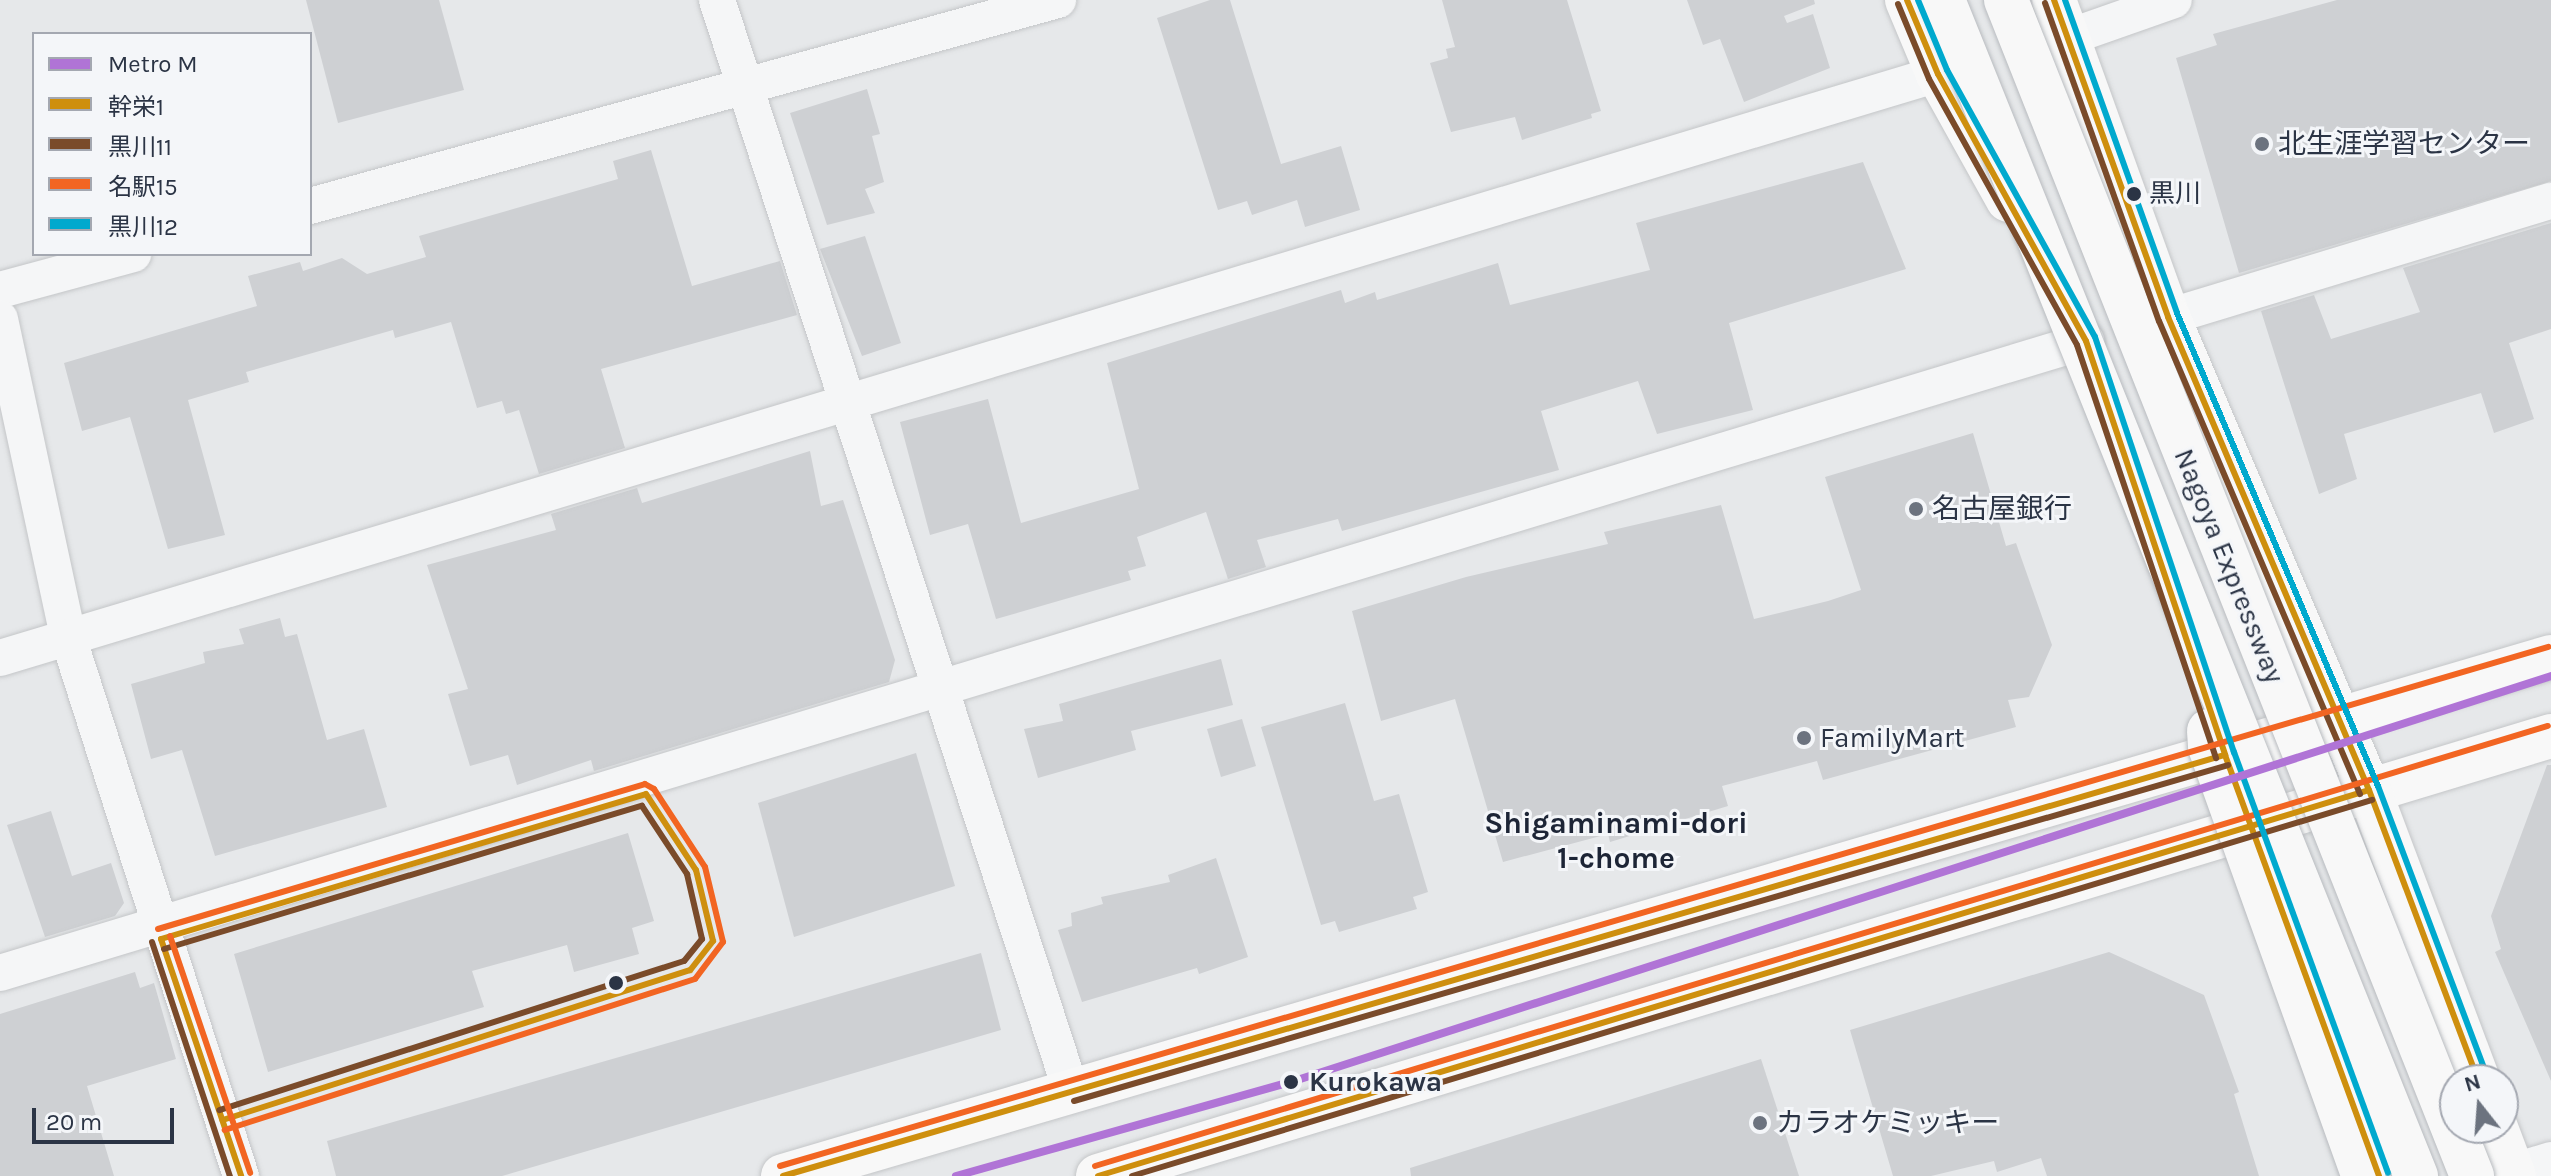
<!DOCTYPE html>
<meta charset="utf-8">
<style>
body{margin:0}
#map{position:relative;width:2551px;height:1176px;overflow:hidden;background:#e6e8ea;font-family:Karla,"Noto Sans JP",sans-serif}
div>[style]{position:absolute}
.building>*{inset:0;background:#ced0d3}
.roads{filter:drop-shadow(0 0 2px #c4c6c8) drop-shadow(0 0 2px #c4c6c8)}
.minor>*{height:36px;margin:-18px;padding:0 18px;transform-origin:18px;border-radius:18px;background:#f5f6f7}
.primary>*{height:44px;margin:-22px;padding:0 22px;transform-origin:22px;border-radius:22px;background:#f8f8f8}
.trunk>*{height:44px;margin:-22px;padding:0 22px;transform-origin:22px;border-radius:22px;background:#f8f8f8}
.bridges{filter:drop-shadow(0 0 2px #b8bbbf) drop-shadow(0 0 2px #b8bbbf)}
.motorway-bridge>*{height:44px;margin:-22px;padding:0 22px;transform-origin:22px;border-radius:22px;background:#f8f8f8}
.bus-1>*{height:6px;margin:-3px;padding:0 3px;transform-origin:3px;border-radius:3px;background:#ce8f0e}
.bus-2>*{height:6px;margin:-3px;padding:0 3px;transform-origin:3px;border-radius:3px;background:#7a4b2a}
.bus-3>*{height:6px;margin:-3px;padding:0 3px;transform-origin:3px;border-radius:3px;background:#f26522}
.bus-4>*{height:6px;margin:-3px;padding:0 3px;transform-origin:3px;border-radius:3px;background:#00a9ce}
.metro-1>*{height:8px;margin:-4px;padding:0 4px;transform-origin:4px;border-radius:4px;background:#b074d6}
.dots>*{width:22px;height:22px;translate:-50% -50%;box-sizing:border-box;border:4px solid #f4f6f9;border-radius:50%}
span{translate:-50% -50%;white-space:nowrap;text-align:center;line-height:1.15;-webkit-text-stroke:6px #f4f6f9;paint-order:stroke}
.bus-label{font-size:26px;color:#2b3445}
.left{translate:0 -50%;text-align:left}
.poi-label{font-size:28px;color:#2b3445}
.street-label{font-size:28px;color:#2b3445}
.stop-label{font-size:28px;color:#2b3445;font-weight:700}
.neighbourhood-label{font-size:30px;color:#1d2536;font-weight:700}
.legend{position:absolute;left:32px;top:32px;width:280px;height:224px;box-sizing:border-box;background:#f4f6f9;border:2px solid #a4a8b1;margin:0;padding:10px 14px;list-style:none;font-size:24px;color:#2b3445}
.legend li{display:flex;align-items:center;gap:16px;height:40px}
.legend b{width:40px;border:2px solid #a4a8b1}
.north{position:absolute;left:2439px;top:1064px;width:80px;height:80px;box-sizing:border-box;background:#f4f6f9;border:2px solid #a4a8b1;border-radius:50%;rotate:343deg;font-size:22px;font-weight:700;line-height:32px;text-align:center;color:#2b3445}
.north::after{content:'';display:block;margin:auto;width:28px;height:36px;background:#6c737f;clip-path:polygon(50% 0,100% 100%,50% 72%,0 100%)}
.scale{position:absolute;left:32px;top:1108px;width:142px;height:36px;box-sizing:border-box;border:4px solid #2b3445;border-top:0;padding-left:10px;font-size:24px;line-height:28px;white-space:nowrap;color:#2b3445;-webkit-text-stroke:6px #f4f6f9;paint-order:stroke}
</style>
<div id="map">
<div class="building">
<i style="clip-path:polygon(306px 0,439px 0,464px 90px,338px 123px)"></i>
<i style="clip-path:polygon(1210px 0,1230px 0,1281px 164px,1341px 146px,1360px 210px,1305px 227px,1297px 200px,1252px 215px,1247px 201px,1218px 210px,1157px 18px)"></i>
<i style="clip-path:polygon(1442px 0,1567px 0,1601px 111px,1591px 114px,1592px 118px,1522px 140px,1515px 117px,1451px 132px,1430px 63px,1448px 58px,1446px 49px,1455px 47px)"></i>
<i style="clip-path:polygon(1687px 0,1814px 0,1815px 4px,1784px 16px,1787px 23px,1813px 14px,1830px 68px,1744px 102px,1720px 39px,1703px 45px)"></i>
<i style="clip-path:polygon(2337px 0,2551px 0,2551px 181px,2239px 273px,2176px 58px,2217px 45px,2213px 34px)"></i>
<i style="clip-path:polygon(867px 89px,880px 134px,872px 136px,884px 182px,865px 189px,875px 213px,827px 225px,790px 113px)"></i>
<i style="clip-path:polygon(651px 150px,692px 286px,780px 261px,797px 315px,601px 369px,625px 448px,539px 474px,519px 410px,506px 414px,502px 401px,477px 408px,451px 322px,395px 338px,393px 330px,246px 372px,249px 382px,188px 400px,225px 535px,168px 549px,130px 417px,82px 431px,64px 363px,257px 306px,248px 276px,300px 262px,303px 271px,342px 258px,367px 274px,426px 257px,419px 236px,618px 179px,613px 161px)"></i>
<i style="clip-path:polygon(1863px 162px,1906px 269px,1729px 323px,1753px 410px,1657px 434px,1638px 381px,1541px 411px,1559px 470px,1342px 531px,1338px 519px,1257px 540px,1266px 567px,1228px 579px,1206px 512px,1137px 537px,1146px 566px,1128px 571px,1131px 580px,996px 619px,968px 524px,930px 535px,900px 422px,988px 399px,1021px 523px,1139px 489px,1107px 363px,1341px 290px,1345px 303px,1375px 292px,1377px 300px,1498px 263px,1510px 305px,1650px 270px,1636px 223px)"></i>
<i style="clip-path:polygon(2551px 223px,2551px 329px,2509px 343px,2534px 419px,2494px 433px,2481px 393px,2344px 434px,2357px 479px,2319px 494px,2261px 311px,2314px 295px,2331px 339px,2420px 312px,2403px 268px)"></i>
<i style="clip-path:polygon(865px 236px,901px 343px,862px 356px,820px 249px)"></i>
<i style="clip-path:polygon(1973px 433px,2006px 546px,2016px 543px,2052px 645px,2029px 697px,2008px 700px,2016px 727px,1823px 780px,1817px 761px,1722px 786px,1728px 806px,1610px 842px,1608px 834px,1503px 862px,1455px 699px,1381px 721px,1352px 611px,1466px 577px,1608px 544px,1604px 532px,1721px 505px,1754px 619px,1828px 601px,1861px 590px,1825px 477px)"></i>
<i style="clip-path:polygon(810px 451px,821px 506px,843px 500px,895px 660px,889px 682px,594px 771px,591px 760px,517px 785px,508px 755px,470px 766px,448px 694px,468px 689px,427px 565px,556px 530px,551px 514px,637px 488px,642px 503px)"></i>
<i style="clip-path:polygon(280px 618px,285px 637px,297px 634px,327px 740px,364px 729px,387px 807px,215px 856px,182px 750px,151px 759px,131px 684px,205px 663px,203px 652px,244px 644px,239px 629px)"></i>
<i style="clip-path:polygon(1221px 659px,1233px 705px,1131px 731px,1136px 750px,1038px 778px,1024px 729px,1063px 721px,1059px 704px)"></i>
<i style="clip-path:polygon(1345px 703px,1374px 801px,1399px 794px,1428px 892px,1413px 897px,1417px 909px,1339px 932px,1335px 921px,1321px 925px,1261px 727px)"></i>
<i style="clip-path:polygon(1242px 719px,1256px 766px,1221px 777px,1207px 729px)"></i>
<i style="clip-path:polygon(916px 753px,955px 886px,794px 937px,758px 803px)"></i>
<i style="clip-path:polygon(2547px 765px,2551px 765px,2551px 1081px,2495px 952px,2501px 949px,2491px 916px)"></i>
<i style="clip-path:polygon(51px 811px,72px 876px,111px 863px,124px 903px,115px 916px,45px 937px,7px 825px)"></i>
<i style="clip-path:polygon(628px 833px,654px 921px,632px 928px,639px 954px,574px 972px,567px 945px,472px 971px,484px 1007px,268px 1072px,234px 954px)"></i>
<i style="clip-path:polygon(1216px 858px,1248px 957px,1199px 974px,1197px 968px,1082px 1002px,1058px 930px,1072px 926px,1071px 913px,1103px 904px,1101px 897px,1170px 882px,1168px 875px)"></i>
<i style="clip-path:polygon(2109px 952px,2204px 995px,2239px 1092px,2234px 1094px,2259px 1176px,2047px 1176px,2041px 1158px,1997px 1172px,1994px 1161px,1931px 1176px,1893px 1176px,1850px 1030px)"></i>
<i style="clip-path:polygon(981px 953px,1001px 1030px,502px 1176px,336px 1176px,327px 1141px)"></i>
<i style="clip-path:polygon(135px 972px,140px 988px,154px 983px,176px 1059px,87px 1086px,114px 1176px,0 1176px,0 1014px)"></i>
<i style="clip-path:polygon(1761px 1059px,1799px 1176px,1411px 1176px,1410px 1168px)"></i>
</div>
<div class="roads">
<div class="minor">
<i style="left:717px;top:0;width:1147px;rotate:72.02deg"></i>
<i style="left:2069px;top:37px;width:111px;rotate:-19.4deg"></i>
<i style="left:310px;top:206px;width:776px;rotate:-15.4deg"></i>
<i style="left:0;top:290px;width:138px;rotate:-15.1deg"></i>
<i style="left:2168px;top:317px;width:400px;rotate:-16.9deg"></i>
<i style="left:0;top:319px;width:325px;rotate:77.9deg"></i>
<i style="left:68px;top:637px;width:566px;rotate:72.21deg"></i>
<i style="left:0;top:658px;width:2024px;rotate:-16.77deg"></i>
<i style="left:0;top:973px;width:2180px;rotate:-16.86deg"></i>
<i style="left:2512px;top:1172px;width:41px;rotate:-17.1deg"></i>
</div>
<div class="primary">
<i style="left:783px;top:1176px;width:1843px;rotate:-16.36deg"></i>
<i style="left:1098px;top:1176px;width:1518px;rotate:-16.85deg"></i>
</div>
<div class="trunk">
<i style="left:1907px;top:0;width:80px;rotate:67.3deg"></i>
<i style="left:1938px;top:74px;width:144px;rotate:60.9deg"></i>
<i style="left:2054px;top:0;width:337px;rotate:70.2deg"></i>
<i style="left:2168px;top:317px;width:514px;rotate:66.98deg"></i>
<i style="left:2369px;top:790px;width:310px;rotate:69.4deg"></i>
<i style="left:2496px;top:1128px;width:51px;rotate:69.4deg"></i>
</div>
</div>
<div class="bridges">
<div class="motorway-bridge">
<i style="left:1943px;top:0;width:1268px;rotate:68.09deg"></i>
<i style="left:2006px;top:0;width:1265px;rotate:68.38deg"></i>
<i style="left:2209px;top:731px;width:16px;rotate:86deg"></i>
<i style="left:2210px;top:747px;width:456px;rotate:70.3deg"></i>
</div>
</div>
<div class="bus-1">
<i style="left:1907px;top:0;width:80px;rotate:67.3deg"></i>
<i style="left:1938px;top:74px;width:305px;rotate:61deg"></i>
<i style="left:2086px;top:341px;width:437px;rotate:71.4deg"></i>
<i style="left:2225px;top:755px;width:448px;rotate:69.9deg"></i>
<i style="left:2054px;top:0;width:337px;rotate:70.2deg"></i>
<i style="left:2168px;top:317px;width:514px;rotate:66.98deg"></i>
<i style="left:2369px;top:790px;width:310px;rotate:69.4deg"></i>
<i style="left:161px;top:939px;width:506px;rotate:-16.65deg"></i>
<i style="left:646px;top:794px;width:91px;rotate:56.7deg"></i>
<i style="left:696px;top:870px;width:73px;rotate:76.5deg"></i>
<i style="left:713px;top:941px;width:37px;rotate:128deg"></i>
<i style="left:690px;top:970px;width:491px;rotate:162.2deg"></i>
<i style="left:161px;top:939px;width:250px;rotate:71.3deg"></i>
<i style="left:783px;top:1176px;width:1502px;rotate:-16.28deg"></i>
<i style="left:1098px;top:1176px;width:1328px;rotate:-16.89deg"></i>
</div>
<div class="bus-2">
<i style="left:2045px;top:3px;width:338px;rotate:70.3deg"></i>
<i style="left:2159px;top:321px;width:514px;rotate:66.98deg"></i>
<i style="left:1898px;top:4px;width:81px;rotate:67.5deg"></i>
<i style="left:1929px;top:79px;width:304px;rotate:60.9deg"></i>
<i style="left:2077px;top:345px;width:436px;rotate:71.4deg"></i>
<i style="left:152px;top:942px;width:247px;rotate:71.6deg"></i>
<i style="left:164px;top:949px;width:499px;rotate:-16.7deg"></i>
<i style="left:642px;top:806px;width:82px;rotate:56.5deg"></i>
<i style="left:687px;top:874px;width:67px;rotate:77deg"></i>
<i style="left:702px;top:939px;width:28px;rotate:129deg"></i>
<i style="left:684px;top:961px;width:488px;rotate:162.2deg"></i>
<i style="left:1074px;top:1101px;width:1202px;rotate:-16.23deg"></i>
<i style="left:1132px;top:1176px;width:1296px;rotate:-16.87deg"></i>
</div>
<div class="bus-3">
<i style="left:158px;top:929px;width:508px;rotate:-16.58deg"></i>
<i style="left:645px;top:784px;width:10px;rotate:29deg"></i>
<i style="left:654px;top:789px;width:93px;rotate:56.8deg"></i>
<i style="left:705px;top:867px;width:77px;rotate:76.5deg"></i>
<i style="left:723px;top:942px;width:46px;rotate:127.1deg"></i>
<i style="left:695px;top:979px;width:494px;rotate:162.2deg"></i>
<i style="left:170px;top:936px;width:250px;rotate:71.3deg"></i>
<i style="left:780px;top:1166px;width:1843px;rotate:-16.36deg"></i>
<i style="left:1095px;top:1166px;width:1518px;rotate:-16.85deg"></i>
</div>
<div class="bus-4">
<i style="left:1918px;top:0;width:76px;rotate:67.5deg"></i>
<i style="left:1947px;top:70px;width:305px;rotate:61deg"></i>
<i style="left:2095px;top:337px;width:438px;rotate:71.5deg"></i>
<i style="left:2234px;top:752px;width:448px;rotate:69.9deg"></i>
<i style="left:2065px;top:0;width:332px;rotate:70.3deg"></i>
<i style="left:2177px;top:313px;width:514px;rotate:66.98deg"></i>
<i style="left:2378px;top:786px;width:310px;rotate:69.4deg"></i>
</div>
<div class="metro-1">
<i style="left:956px;top:1176px;width:348px;rotate:-15.7deg"></i>
<i style="left:1291px;top:1082px;width:1324px;rotate:-17.86deg"></i>
</div>
<div class="dots">
<i style="left:2262px;top:144px;background:#6c737f"></i>
<i style="left:2134px;top:194px;background:#2b3445"></i>
<i style="left:1916px;top:509px;background:#6c737f"></i>
<i style="left:1804px;top:738px;background:#6c737f"></i>
<i style="left:616px;top:983px;background:#2b3445"></i>
<i style="left:1291px;top:1082px;background:#2b3445"></i>
<i style="left:1760px;top:1123px;background:#6c737f"></i>
</div>
<div class="bus-label">
<span class="left" style="left:2149px;top:194px">黒川</span>
</div>
<div class="poi-label">
<span class="left" style="left:2278px;top:144px">北生涯学習センター</span>
<span class="left" style="left:1932px;top:509px">名古屋銀行</span>
<span class="left" style="left:1820px;top:738px">FamilyMart</span>
<span class="left" style="left:1776px;top:1123px">カラオケミッキー</span>
</div>
<div class="street-label">
<span style="left:2229px;top:566px;rotate:68deg">Nagoya Expressway</span>
</div>
<div class="stop-label">
<span class="left" style="left:1309px;top:1082px">Kurokawa</span>
</div>
<div class="neighbourhood-label">
<span style="left:1616px;top:840px">Shigaminami-dori<br>1-chome</span>
</div>
<ul class="legend">
<li><b style="height:10px;background:#b074d6"></b>Metro M</li>
<li><b style="height:10px;background:#ce8f0e"></b>幹栄1</li>
<li><b style="height:10px;background:#7a4b2a"></b>黒川11</li>
<li><b style="height:10px;background:#f26522"></b>名駅15</li>
<li><b style="height:10px;background:#00a9ce"></b>黒川12</li>
</ul>
<div class="north">N</div>
<div class="scale">20 m</div>
</div>
